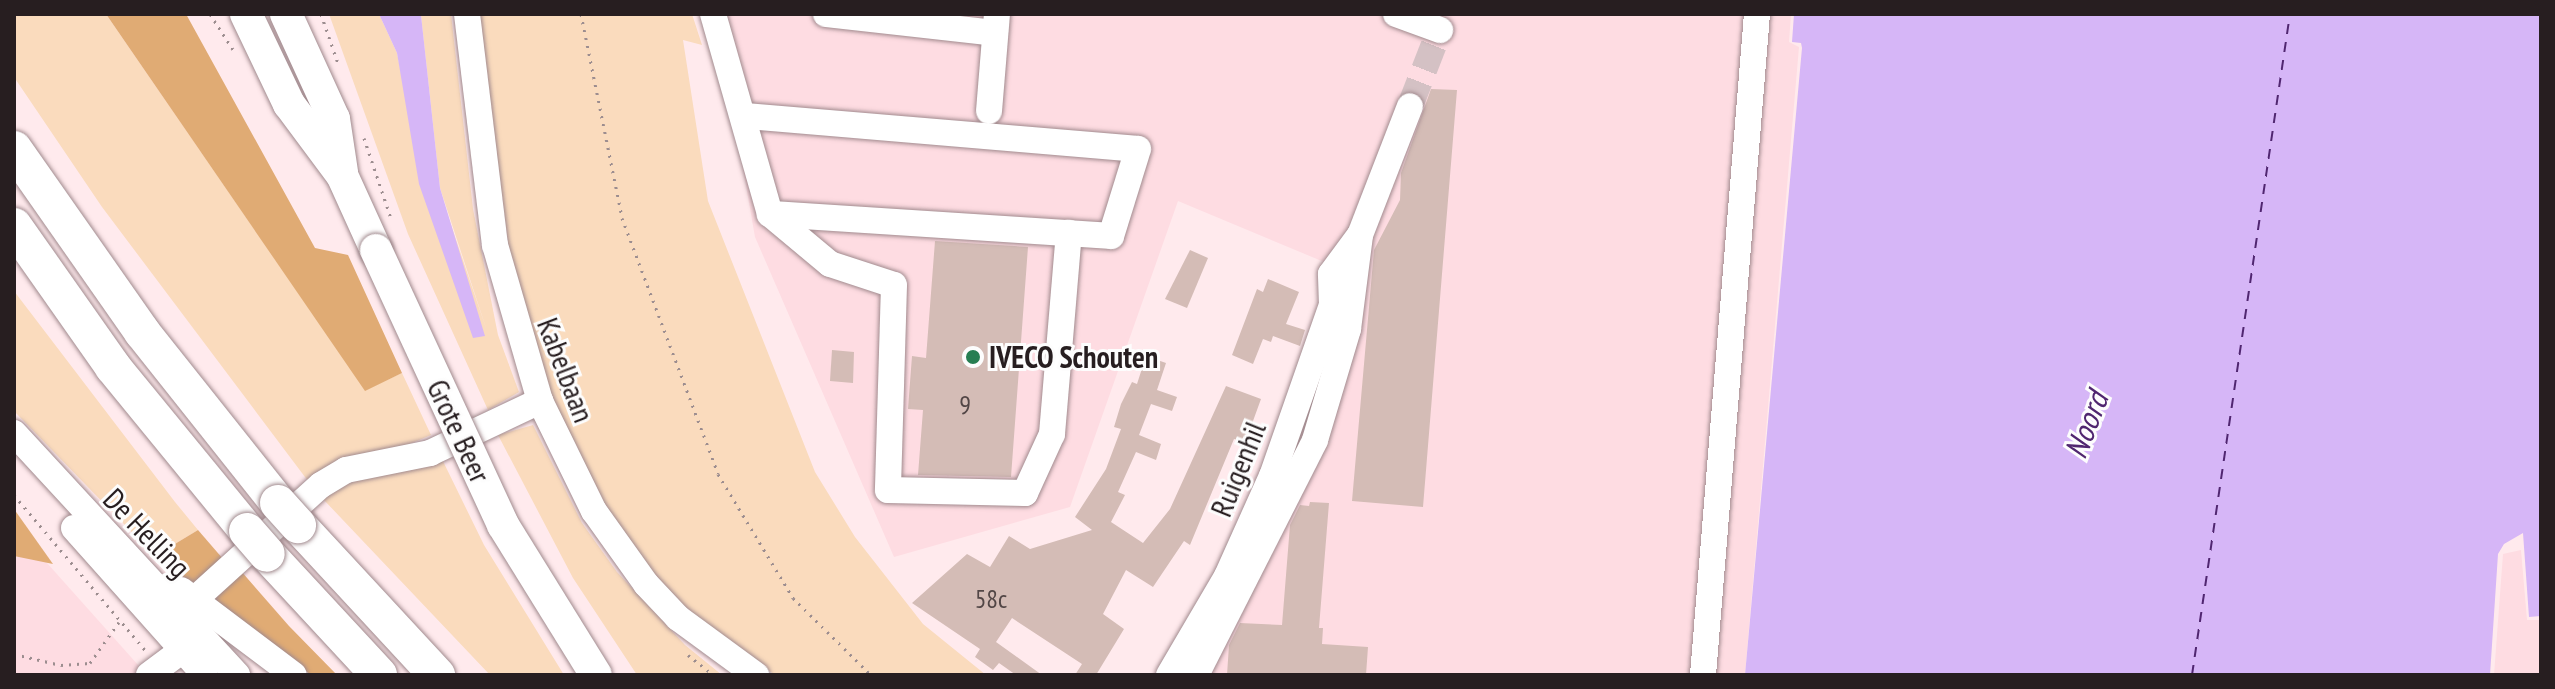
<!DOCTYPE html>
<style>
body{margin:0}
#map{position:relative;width:2555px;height:689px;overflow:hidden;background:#ffeaed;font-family:"PT Sans Narrow",sans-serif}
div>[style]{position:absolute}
.built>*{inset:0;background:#fedce2}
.green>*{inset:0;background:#fadbbd}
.forest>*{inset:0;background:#e0ab74}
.water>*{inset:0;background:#d6b6f7}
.ferry>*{height:2px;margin-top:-1px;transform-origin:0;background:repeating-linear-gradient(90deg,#502670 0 10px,transparent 0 18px)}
.building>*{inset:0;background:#d4bcb6}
.minor-tunnel>*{height:26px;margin-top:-13px;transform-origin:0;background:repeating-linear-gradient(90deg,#d4c1c4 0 26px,transparent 0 39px)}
.path>*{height:3px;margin-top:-1.5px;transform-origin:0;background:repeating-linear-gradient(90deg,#9c8d8f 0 2px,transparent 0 8px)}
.roads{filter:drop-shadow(0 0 2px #a18a8e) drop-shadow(0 0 2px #a18a8e)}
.minor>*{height:26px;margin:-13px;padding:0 13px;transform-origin:13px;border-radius:13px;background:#fff}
.major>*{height:32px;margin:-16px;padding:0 16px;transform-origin:16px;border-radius:16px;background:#fff}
.highway>*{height:36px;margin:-18px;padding:0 18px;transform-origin:18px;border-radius:18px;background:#fff}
.bridges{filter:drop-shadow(0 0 2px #a18a8e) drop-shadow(0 0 2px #a18a8e)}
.major-bridge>*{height:32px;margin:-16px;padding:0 16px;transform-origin:16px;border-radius:16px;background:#fff}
.highway-bridge>*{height:36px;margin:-18px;padding:0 18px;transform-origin:18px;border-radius:18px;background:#fff}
.dots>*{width:22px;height:22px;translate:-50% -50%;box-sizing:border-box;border:4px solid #fdfdfd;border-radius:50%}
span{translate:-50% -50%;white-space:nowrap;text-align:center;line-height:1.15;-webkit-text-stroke:6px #fdfdfd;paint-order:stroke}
.number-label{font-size:26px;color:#524646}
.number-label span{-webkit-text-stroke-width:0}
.poi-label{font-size:30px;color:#271e20;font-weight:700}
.left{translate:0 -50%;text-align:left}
.street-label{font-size:30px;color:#271e20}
.water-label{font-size:32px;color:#502670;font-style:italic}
.frame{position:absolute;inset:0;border:16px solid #271e20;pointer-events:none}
</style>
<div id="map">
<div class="built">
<i style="clip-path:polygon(701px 14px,1791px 14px,1789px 42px,1799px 47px,1745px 675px,1180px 675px,1348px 272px,1178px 201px,1070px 507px,894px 557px,755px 237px,726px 72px)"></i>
<i style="clip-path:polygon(14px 526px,147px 675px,14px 675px)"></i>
<i style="clip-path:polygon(2521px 550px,2527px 620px,2541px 620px,2541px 675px,2494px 675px,2503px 554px)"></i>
</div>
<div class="green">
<i style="clip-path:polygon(14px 14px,106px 14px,365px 390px,402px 373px,431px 435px,311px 485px,102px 207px,14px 77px)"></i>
<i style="clip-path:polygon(329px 14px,379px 14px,397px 53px,403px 83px,487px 331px,440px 188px,421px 15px,417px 14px,451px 14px,473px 209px,498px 335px,519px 392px,488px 410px,408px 234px)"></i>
<i style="clip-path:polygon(477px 14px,692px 14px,702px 45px,683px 40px,708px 201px,815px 472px,855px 537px,923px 624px,986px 675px,775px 675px,679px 607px,603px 510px,546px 391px,513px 278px)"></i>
<i style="clip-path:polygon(14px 291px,175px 502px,198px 530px,155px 556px,14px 411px)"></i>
<i style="clip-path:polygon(533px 425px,582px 523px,617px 572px,685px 645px,722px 675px,637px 675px,573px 578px,498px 435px)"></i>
<i style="clip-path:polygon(438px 451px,484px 545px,564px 675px,490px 675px,323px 499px,333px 489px)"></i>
</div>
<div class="forest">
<i style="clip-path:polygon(106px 14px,186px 14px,315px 248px,348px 255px,402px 373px,365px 391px)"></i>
<i style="clip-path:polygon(14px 509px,53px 564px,14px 556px)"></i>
<i style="clip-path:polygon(198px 530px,230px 567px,204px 592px,155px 556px)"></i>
<i style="clip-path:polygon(241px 571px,289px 626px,337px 675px,311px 675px,213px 598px)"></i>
</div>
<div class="water">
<i style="clip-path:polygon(379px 14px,421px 15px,440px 188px,485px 336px,473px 338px,419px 184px,397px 53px)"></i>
<i style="clip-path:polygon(1794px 14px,2541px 14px,2541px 616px,2529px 617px,2523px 533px,2504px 544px,2498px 554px,2490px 675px,1745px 675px,1802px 48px,1801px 43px,1792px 42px)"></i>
</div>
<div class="ferry">
<i style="left:2192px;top:675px;width:668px;rotate:-81.57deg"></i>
</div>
<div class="building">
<i style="clip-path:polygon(1431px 89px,1457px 90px,1423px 507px,1352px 501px,1374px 250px,1400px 200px,1401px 173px)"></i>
<i style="clip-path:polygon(935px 241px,1028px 247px,1011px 477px,918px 475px,923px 410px,908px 409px,912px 356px,926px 358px)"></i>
<i style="clip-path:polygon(1190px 250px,1208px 258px,1187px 308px,1165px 299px)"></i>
<i style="clip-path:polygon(1268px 279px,1299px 292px,1286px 324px,1305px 330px,1300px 346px,1273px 336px,1271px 342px,1263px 339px,1253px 364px,1232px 355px,1257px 289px,1263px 292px)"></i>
<i style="clip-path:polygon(832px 350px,854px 352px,853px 383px,830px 381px)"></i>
<i style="clip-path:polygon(1146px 356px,1166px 363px,1157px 390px,1177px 397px,1172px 411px,1151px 404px,1139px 435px,1161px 444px,1156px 460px,1136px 452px,1118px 492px,1125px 495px,1111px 522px,1143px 543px,1170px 509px,1226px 386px,1261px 399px,1245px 443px,1234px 439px,1190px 545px,1184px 541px,1153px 587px,1126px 570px,1103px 614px,1124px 629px,1096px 675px,1075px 675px,1082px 664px,1012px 618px,996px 642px,1042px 675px,1016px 675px,999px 663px,993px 670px,975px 657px,980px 649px,912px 603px,967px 554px,990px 567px,1009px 536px,1030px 549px,1092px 530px,1075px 517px,1106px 469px,1121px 429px,1114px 427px,1121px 404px,1132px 382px,1137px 384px)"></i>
<i style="clip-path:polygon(1310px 502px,1329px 503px,1319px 628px,1323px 628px,1322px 644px,1368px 647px,1366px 675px,1227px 675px,1229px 645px,1240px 623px,1282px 625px,1290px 525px,1300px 505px,1309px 506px)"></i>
</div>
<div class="minor-tunnel">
<i style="left:1410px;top:106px;width:77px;rotate:-68.7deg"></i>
</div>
<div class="path">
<i style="left:210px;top:14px;width:44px;rotate:57deg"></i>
<i style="left:321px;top:14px;width:52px;rotate:70.9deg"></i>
<i style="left:581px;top:14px;width:208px;rotate:78.6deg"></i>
<i style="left:622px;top:218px;width:273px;rotate:69.4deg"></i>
<i style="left:718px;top:474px;width:145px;rotate:58.8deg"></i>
<i style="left:793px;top:598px;width:110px;rotate:44.6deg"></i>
<i style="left:364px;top:138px;width:84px;rotate:71.4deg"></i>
<i style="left:560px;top:390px;width:11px;rotate:-27deg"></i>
<i style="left:14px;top:495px;width:204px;rotate:49.8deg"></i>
<i style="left:14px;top:654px;width:48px;rotate:13.2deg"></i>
<i style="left:61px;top:665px;width:29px;rotate:-4deg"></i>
<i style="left:90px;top:663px;width:50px;rotate:-54.7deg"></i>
<i style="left:688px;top:655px;width:33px;rotate:38deg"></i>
</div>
<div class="roads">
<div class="minor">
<i style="left:467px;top:14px;width:233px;rotate:83.1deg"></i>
<i style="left:495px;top:245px;width:162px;rotate:73.9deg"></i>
<i style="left:540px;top:401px;width:123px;rotate:63.9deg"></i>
<i style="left:594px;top:511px;width:90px;rotate:54.5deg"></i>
<i style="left:646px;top:584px;width:47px;rotate:46.7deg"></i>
<i style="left:678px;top:618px;width:97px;rotate:36.2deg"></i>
<i style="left:713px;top:14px;width:208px;rotate:74.1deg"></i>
<i style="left:770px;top:214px;width:78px;rotate:39.8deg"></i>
<i style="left:830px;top:264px;width:67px;rotate:18.2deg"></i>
<i style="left:894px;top:285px;width:205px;rotate:91.7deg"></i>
<i style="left:888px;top:490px;width:137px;rotate:1.3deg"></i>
<i style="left:1025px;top:493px;width:65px;rotate:-65.4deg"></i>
<i style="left:1052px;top:434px;width:202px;rotate:-85.2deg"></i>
<i style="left:826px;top:14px;width:170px;rotate:6.4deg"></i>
<i style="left:1396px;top:14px;width:47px;rotate:20deg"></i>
<i style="left:989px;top:111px;width:97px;rotate:-85.3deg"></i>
<i style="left:746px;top:116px;width:393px;rotate:4.8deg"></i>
<i style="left:1138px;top:149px;width:91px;rotate:107.2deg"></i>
<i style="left:1111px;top:236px;width:342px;rotate:-176.3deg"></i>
<i style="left:14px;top:433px;width:329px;rotate:47.3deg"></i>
<i style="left:74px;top:528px;width:197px;rotate:48.3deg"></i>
<i style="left:181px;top:590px;width:141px;rotate:37deg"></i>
<i style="left:194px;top:600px;width:171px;rotate:-42.2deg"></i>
<i style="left:321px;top:485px;width:29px;rotate:-31deg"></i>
<i style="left:346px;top:470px;width:86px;rotate:-11.4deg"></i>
<i style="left:430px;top:453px;width:122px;rotate:-25.3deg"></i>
<i style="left:149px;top:675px;width:59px;rotate:-36.7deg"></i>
<i style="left:1169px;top:675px;width:115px;rotate:-59.6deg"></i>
<i style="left:1227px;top:576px;width:110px;rotate:-65.8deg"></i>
<i style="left:1272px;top:476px;width:181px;rotate:-70.7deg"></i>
<i style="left:1332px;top:305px;width:31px;rotate:-92deg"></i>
<i style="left:1331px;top:274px;width:47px;rotate:-53.6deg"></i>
<i style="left:1196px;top:675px;width:263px;rotate:-63.1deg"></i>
<i style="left:1315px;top:440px;width:116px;rotate:-73.4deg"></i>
<i style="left:1348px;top:329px;width:95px;rotate:-82.7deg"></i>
<i style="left:1360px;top:235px;width:138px;rotate:-68.8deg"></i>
<i style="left:1703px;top:675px;width:663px;rotate:-85.33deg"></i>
</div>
<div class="major">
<i style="left:246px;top:14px;width:100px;rotate:64.5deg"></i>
<i style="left:289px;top:104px;width:89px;rotate:53.3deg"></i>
<i style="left:342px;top:175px;width:82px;rotate:65.6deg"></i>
<i style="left:286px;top:14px;width:115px;rotate:65.4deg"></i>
<i style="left:334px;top:119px;width:54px;rotate:81.4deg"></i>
</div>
<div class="highway">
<i style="left:14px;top:149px;width:223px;rotate:55deg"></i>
<i style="left:142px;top:332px;width:218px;rotate:51.5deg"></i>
<i style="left:14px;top:226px;width:172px;rotate:54.9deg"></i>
<i style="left:113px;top:367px;width:212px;rotate:50.7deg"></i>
<i style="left:298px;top:525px;width:205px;rotate:47.2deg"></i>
<i style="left:267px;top:554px;width:165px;rotate:47.2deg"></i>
</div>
</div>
<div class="bridges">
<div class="major-bridge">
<i style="left:376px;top:250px;width:303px;rotate:65.2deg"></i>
<i style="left:503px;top:525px;width:176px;rotate:58.2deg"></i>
</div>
<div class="highway-bridge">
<i style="left:278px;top:503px;width:30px;rotate:48deg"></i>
<i style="left:247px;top:531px;width:30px;rotate:49deg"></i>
</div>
</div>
<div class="dots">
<i style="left:973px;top:357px;background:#277e52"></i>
</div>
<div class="number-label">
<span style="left:965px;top:405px">9</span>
<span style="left:991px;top:599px">58c</span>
</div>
<div class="poi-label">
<span class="left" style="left:989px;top:357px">IVECO Schouten</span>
</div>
<div class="street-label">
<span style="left:566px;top:370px;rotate:69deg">Kabelbaan</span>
<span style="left:459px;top:431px;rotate:65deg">Grote Beer</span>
<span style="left:1238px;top:469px;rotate:-68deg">Ruigenhil</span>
<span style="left:147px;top:533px;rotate:46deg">De Helling</span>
</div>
<div class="water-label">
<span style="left:2086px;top:425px;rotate:-69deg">Noord</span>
</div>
<div class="frame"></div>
</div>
